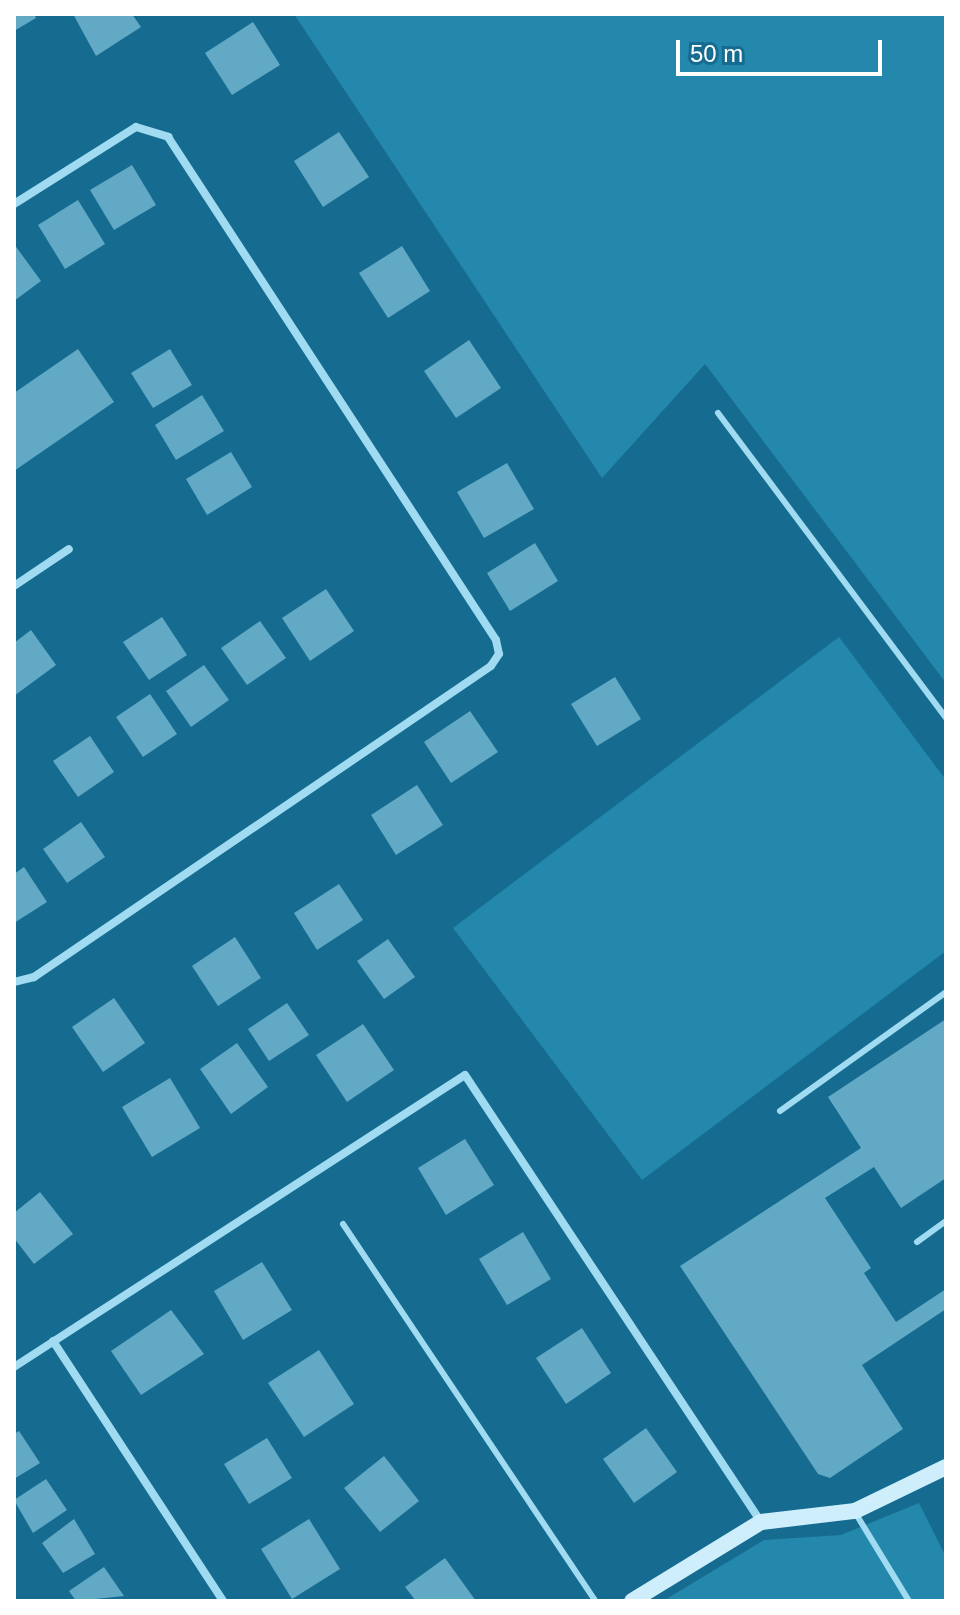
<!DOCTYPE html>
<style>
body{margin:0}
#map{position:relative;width:960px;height:1615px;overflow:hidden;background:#156c90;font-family:Arial,sans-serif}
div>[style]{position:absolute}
.green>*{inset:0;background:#2487ac}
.building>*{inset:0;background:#61a9c5}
.lane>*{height:6px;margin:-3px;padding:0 3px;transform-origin:3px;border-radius:3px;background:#a1dbf1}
.street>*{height:8px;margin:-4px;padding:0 4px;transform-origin:4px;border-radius:4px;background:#a1dbf1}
.secondary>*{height:16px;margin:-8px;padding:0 8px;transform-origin:8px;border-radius:8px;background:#cfeefb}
span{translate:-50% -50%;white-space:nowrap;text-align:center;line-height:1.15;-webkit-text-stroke:8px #156c90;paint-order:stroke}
.frame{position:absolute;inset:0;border:16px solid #fff;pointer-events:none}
.scale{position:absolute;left:676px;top:40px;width:206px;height:36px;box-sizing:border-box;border:4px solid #fff;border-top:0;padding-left:10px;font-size:24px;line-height:28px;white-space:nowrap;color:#fff;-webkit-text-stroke:6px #156c90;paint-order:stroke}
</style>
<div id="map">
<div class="green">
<i style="clip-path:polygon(294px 14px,946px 14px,946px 683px,705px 364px,602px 478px)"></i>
<i style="clip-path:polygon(839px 637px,946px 780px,946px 951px,642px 1180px,453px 928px)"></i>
<i style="clip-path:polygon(919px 1503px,946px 1557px,946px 1601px,663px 1601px,764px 1540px,841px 1535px)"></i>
</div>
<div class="building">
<i style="clip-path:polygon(14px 14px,34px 14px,36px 18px,14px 31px)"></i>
<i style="clip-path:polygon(73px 14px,132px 14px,141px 27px,96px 56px)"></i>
<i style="clip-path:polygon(253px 22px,280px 65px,232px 95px,205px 53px)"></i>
<i style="clip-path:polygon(339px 132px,369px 177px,323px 207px,294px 161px)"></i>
<i style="clip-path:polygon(132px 165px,156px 205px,114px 230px,90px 190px)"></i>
<i style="clip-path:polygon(78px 200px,105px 244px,65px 269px,38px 225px)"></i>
<i style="clip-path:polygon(14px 244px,41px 281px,14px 301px)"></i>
<i style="clip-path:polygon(402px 246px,430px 291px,388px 318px,359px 273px)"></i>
<i style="clip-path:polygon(469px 340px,501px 388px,456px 418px,424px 371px)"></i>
<i style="clip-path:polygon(78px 349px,114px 402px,14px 471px,14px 393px)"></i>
<i style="clip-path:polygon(170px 349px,192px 385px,153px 408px,131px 373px)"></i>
<i style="clip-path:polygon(202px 395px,224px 431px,176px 460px,155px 425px)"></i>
<i style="clip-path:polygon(231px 452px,252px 487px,207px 515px,186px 479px)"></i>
<i style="clip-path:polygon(507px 463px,534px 509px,484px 538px,457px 492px)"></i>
<i style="clip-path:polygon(535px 543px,558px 581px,510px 611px,487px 573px)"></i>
<i style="clip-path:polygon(326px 589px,354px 631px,310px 661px,282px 618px)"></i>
<i style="clip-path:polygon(162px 617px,187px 655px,149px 680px,123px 642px)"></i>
<i style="clip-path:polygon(260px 621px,286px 658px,247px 685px,221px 648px)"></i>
<i style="clip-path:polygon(31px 630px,56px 665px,14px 696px,14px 643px)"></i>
<i style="clip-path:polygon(204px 665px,229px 700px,191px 727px,166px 691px)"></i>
<i style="clip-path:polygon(615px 677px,641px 719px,597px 746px,571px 704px)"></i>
<i style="clip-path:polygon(150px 694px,177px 734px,143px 757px,116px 717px)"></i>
<i style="clip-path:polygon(470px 711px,498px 752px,451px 783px,424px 742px)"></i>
<i style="clip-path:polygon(90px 736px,114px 772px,78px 797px,53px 761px)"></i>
<i style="clip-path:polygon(417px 785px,443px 825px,396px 855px,371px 815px)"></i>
<i style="clip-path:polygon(81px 822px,105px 857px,67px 883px,43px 849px)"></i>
<i style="clip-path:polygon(24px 867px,47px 902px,14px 923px,14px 874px)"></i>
<i style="clip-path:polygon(339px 884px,363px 920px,317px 950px,294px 913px)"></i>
<i style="clip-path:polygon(235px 937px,261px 978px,218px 1006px,192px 966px)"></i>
<i style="clip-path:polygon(388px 939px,415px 977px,384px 999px,357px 961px)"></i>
<i style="clip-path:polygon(114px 998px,145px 1043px,103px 1072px,72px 1027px)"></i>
<i style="clip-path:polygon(287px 1003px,309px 1035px,269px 1061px,248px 1029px)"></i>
<i style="clip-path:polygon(946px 1019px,946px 1178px,901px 1208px,874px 1167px,825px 1198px,871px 1268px,864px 1273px,896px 1322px,946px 1289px,946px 1309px,862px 1365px,903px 1429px,830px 1478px,818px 1474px,680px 1266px,861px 1148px,828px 1097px)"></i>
<i style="clip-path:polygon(363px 1024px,394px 1070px,347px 1102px,316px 1055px)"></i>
<i style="clip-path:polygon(237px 1043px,268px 1087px,231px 1114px,200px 1069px)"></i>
<i style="clip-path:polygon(170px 1078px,200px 1128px,152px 1157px,122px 1107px)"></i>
<i style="clip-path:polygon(465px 1139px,494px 1185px,446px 1215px,418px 1168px)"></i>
<i style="clip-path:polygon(40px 1192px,73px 1234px,34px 1264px,14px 1238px,14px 1213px)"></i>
<i style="clip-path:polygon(523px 1232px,551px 1279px,507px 1305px,479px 1259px)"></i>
<i style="clip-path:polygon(262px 1262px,292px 1310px,243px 1340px,214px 1291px)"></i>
<i style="clip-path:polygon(171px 1310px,204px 1354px,141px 1395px,111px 1351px)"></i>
<i style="clip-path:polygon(582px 1328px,611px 1373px,566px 1404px,536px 1358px)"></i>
<i style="clip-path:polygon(319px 1350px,354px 1404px,304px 1437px,268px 1383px)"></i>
<i style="clip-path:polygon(646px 1428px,677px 1472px,634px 1503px,603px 1459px)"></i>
<i style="clip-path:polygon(19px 1431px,40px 1463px,14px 1479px,14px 1434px)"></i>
<i style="clip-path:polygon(267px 1438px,292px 1478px,249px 1504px,224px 1464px)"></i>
<i style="clip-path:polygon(384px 1456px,419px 1501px,380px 1532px,344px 1488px)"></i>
<i style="clip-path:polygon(46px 1479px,67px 1510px,33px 1533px,14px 1500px)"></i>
<i style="clip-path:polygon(74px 1519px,95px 1554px,63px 1573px,42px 1543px)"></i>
<i style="clip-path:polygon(309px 1519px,340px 1569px,292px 1599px,261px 1549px)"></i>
<i style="clip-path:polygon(445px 1558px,476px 1601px,416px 1601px,405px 1587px)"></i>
<i style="clip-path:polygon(104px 1567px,124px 1596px,76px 1601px,69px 1591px)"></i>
</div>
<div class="lane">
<i style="left:718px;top:413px;width:381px;rotate:53.2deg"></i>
<i style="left:780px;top:1111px;width:204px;rotate:-35.6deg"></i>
<i style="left:343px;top:1224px;width:453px;rotate:56.2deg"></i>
<i style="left:917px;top:1242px;width:36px;rotate:-36deg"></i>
<i style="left:856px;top:1514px;width:102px;rotate:58.7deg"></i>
</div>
<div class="street">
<i style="left:14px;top:204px;width:144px;rotate:-32.3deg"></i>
<i style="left:136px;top:127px;width:34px;rotate:17deg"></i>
<i style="left:168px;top:137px;width:600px;rotate:56.89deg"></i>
<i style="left:496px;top:640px;width:14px;rotate:78deg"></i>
<i style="left:499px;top:654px;width:14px;rotate:124deg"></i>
<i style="left:491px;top:666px;width:553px;rotate:145.76deg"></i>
<i style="left:34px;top:977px;width:21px;rotate:166deg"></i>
<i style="left:14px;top:586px;width:66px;rotate:-33.9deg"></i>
<i style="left:53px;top:1341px;width:311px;rotate:56.8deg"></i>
<i style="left:14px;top:1367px;width:537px;rotate:-32.92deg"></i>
<i style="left:465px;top:1075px;width:536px;rotate:56.49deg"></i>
</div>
<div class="secondary">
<i style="left:632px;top:1601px;width:151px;rotate:-31.5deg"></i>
<i style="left:761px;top:1522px;width:95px;rotate:-6.7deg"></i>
<i style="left:855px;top:1511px;width:101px;rotate:-25.8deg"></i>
</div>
<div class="frame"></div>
<div class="scale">50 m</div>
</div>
